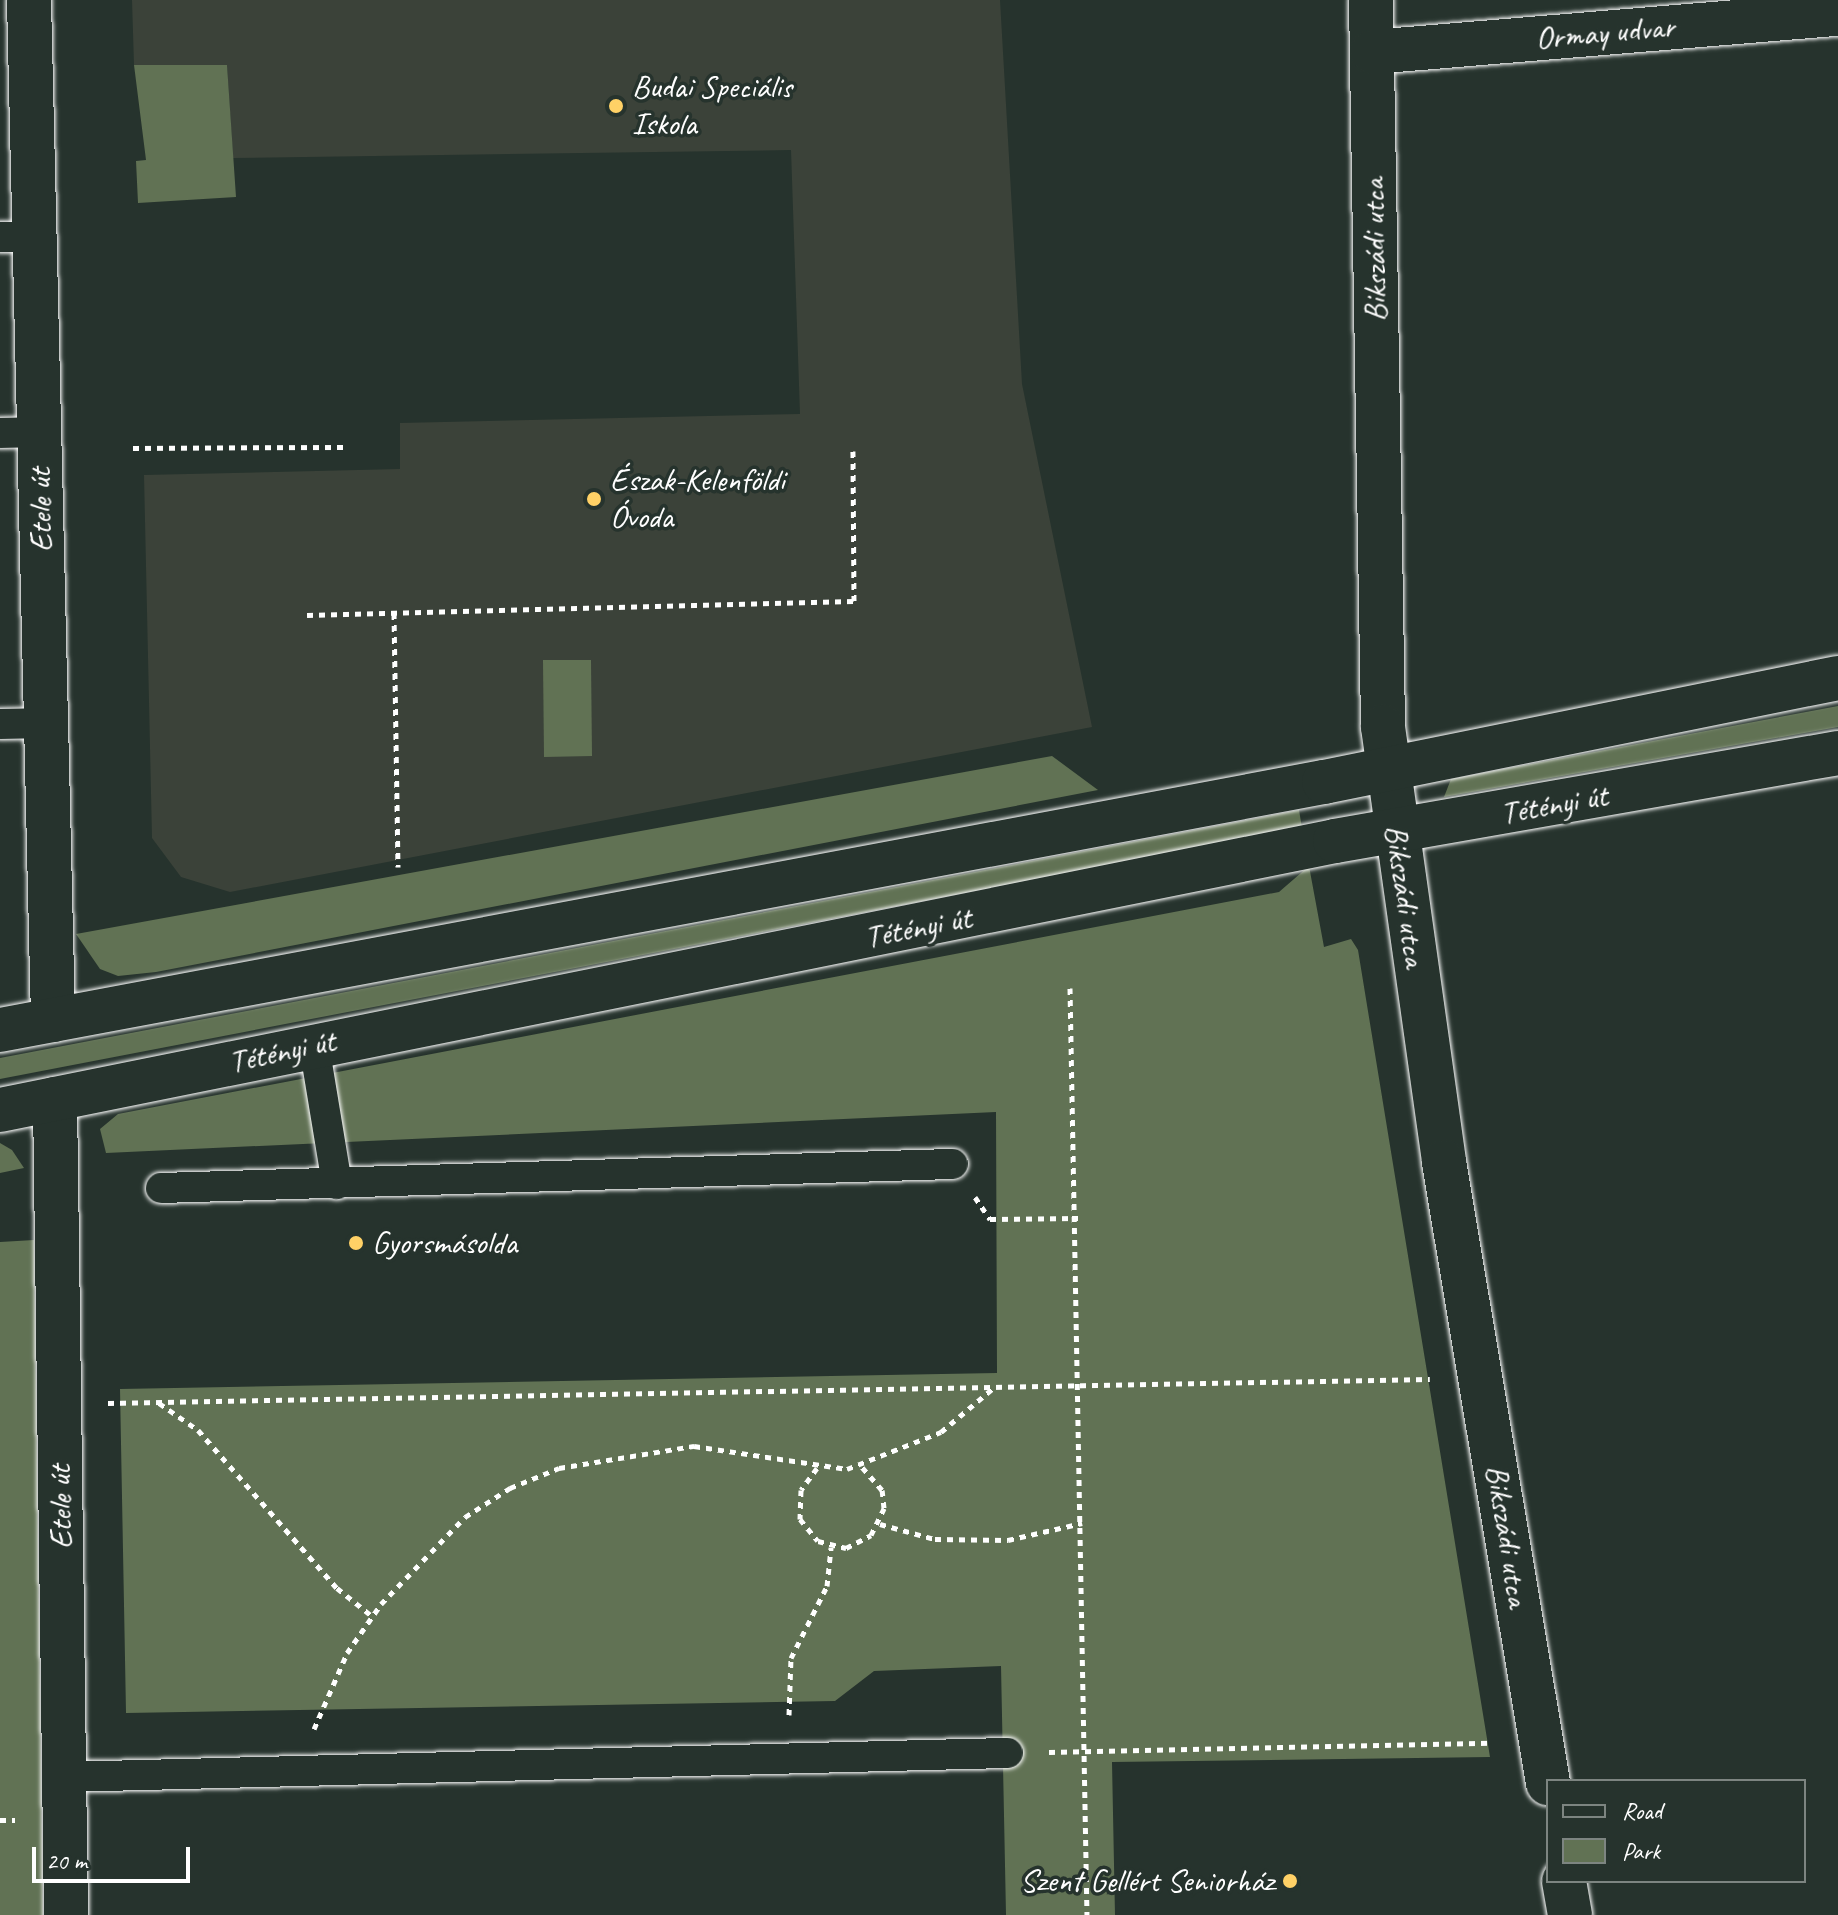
<!DOCTYPE html>
<meta charset="utf-8">
<style>
body{margin:0}
#map{position:relative;width:1838px;height:1915px;overflow:hidden;background:#26332d;font-family:Caveat,sans-serif}
div>[style]{position:absolute}
.built>*{inset:0;background:#3b4239}
.green>*{inset:0;background:#617254}
.path>*{height:5px;margin-top:-2.5px;transform-origin:0;background:repeating-linear-gradient(90deg,#fff 0 6px,transparent 0 12px)}
.roads{filter:drop-shadow(0 0 2px #fff) drop-shadow(0 0 2px #fff)}
.lane>*{height:30px;margin:-15px;padding:0 15px;transform-origin:15px;border-radius:15px;background:#26332d}
.street>*{height:44px;margin:-22px;padding:0 22px;transform-origin:22px;border-radius:22px;background:#26332d}
.secondary>*{height:44px;margin:-22px;padding:0 22px;transform-origin:22px;border-radius:22px;background:#26332d}
.dots>*{width:22px;height:22px;translate:-50% -50%;box-sizing:border-box;border:4px solid #26332d;border-radius:50%}
span{translate:-50% -50%;white-space:nowrap;text-align:center;line-height:1.15;-webkit-text-stroke:7px #26332d;paint-order:stroke}
.street-label{font-size:32px;color:#fff}
.poi-label{font-size:32px;color:#fff}
.left{translate:0 -50%;text-align:left}
.right{translate:-100% -50%;text-align:right}
.legend{position:absolute;left:1546px;top:1779px;width:260px;height:104px;box-sizing:border-box;background:#26332d;border:2px solid #7d8581;margin:0;padding:10px 14px;list-style:none;font-size:24px;color:#fff}
.legend li{display:flex;align-items:center;gap:16px;height:40px}
.legend b{width:40px;border:2px solid #7d8581}
.scale{position:absolute;left:32px;top:1847px;width:158px;height:36px;box-sizing:border-box;border:4px solid #fff;border-top:0;padding-left:10px;font-size:24px;line-height:28px;white-space:nowrap;color:#fff;-webkit-text-stroke:6px #26332d;paint-order:stroke}
</style>
<div id="map">
<div class="built">
<i style="clip-path:polygon(132px 0,1000px 0,1022px 384px,1092px 727px,230px 892px,181px 877px,152px 838px,144px 475px,400px 469px,400px 423px,800px 414px,791px 150px,233px 158px,227px 66px,134px 65px)"></i>
</div>
<div class="green">
<i style="clip-path:polygon(134px 65px,227px 65px,236px 197px,138px 203px,136px 161px,146px 160px)"></i>
<i style="clip-path:polygon(543px 660px,591px 660px,592px 756px,544px 757px)"></i>
<i style="clip-path:polygon(1838px 706px,1838px 727px,1444px 797px,1451px 779px)"></i>
<i style="clip-path:polygon(1052px 756px,1098px 790px,156px 972px,118px 976px,100px 969px,76px 934px)"></i>
<i style="clip-path:polygon(1299px 810px,1302px 828px,0 1079px,0 1058px)"></i>
<i style="clip-path:polygon(1309px 866px,1324px 947px,1351px 939px,1358px 950px,1490px 1757px,1112px 1762px,1115px 1915px,1006px 1915px,1001px 1666px,874px 1671px,835px 1701px,126px 1713px,120px 1389px,997px 1373px,996px 1112px,106px 1153px,100px 1129px,118px 1114px,1279px 892px)"></i>
<i style="clip-path:polygon(0 1143px,12px 1150px,24px 1168px,0 1173px)"></i>
<i style="clip-path:polygon(34px 1240px,43px 1915px,0 1915px,0 1242px)"></i>
</div>
<div class="path">
<i style="left:133px;top:448px;width:213px;rotate:-0.3deg"></i>
<i style="left:394px;top:613px;width:254px;rotate:89.1deg"></i>
<i style="left:307px;top:615px;width:547px;rotate:-1.47deg"></i>
<i style="left:854px;top:601px;width:150px;rotate:-90.4deg"></i>
<i style="left:1070px;top:988px;width:927px;rotate:88.95deg"></i>
<i style="left:975px;top:1197px;width:27px;rotate:56deg"></i>
<i style="left:990px;top:1219px;width:88px;rotate:-0.7deg"></i>
<i style="left:108px;top:1403px;width:1322px;rotate:-1.04deg"></i>
<i style="left:159px;top:1403px;width:47px;rotate:34.7deg"></i>
<i style="left:198px;top:1430px;width:210px;rotate:48.7deg"></i>
<i style="left:337px;top:1588px;width:45px;rotate:38.7deg"></i>
<i style="left:817px;top:1468px;width:27px;rotate:126deg"></i>
<i style="left:801px;top:1490px;width:29px;rotate:92deg"></i>
<i style="left:800px;top:1519px;width:28px;rotate:51deg"></i>
<i style="left:818px;top:1541px;width:29px;rotate:14deg"></i>
<i style="left:846px;top:1548px;width:28px;rotate:-27deg"></i>
<i style="left:871px;top:1535px;width:30px;rotate:-64deg"></i>
<i style="left:884px;top:1508px;width:18px;rotate:-96deg"></i>
<i style="left:882px;top:1490px;width:32px;rotate:-131deg"></i>
<i style="left:880px;top:1524px;width:57px;rotate:15.3deg"></i>
<i style="left:935px;top:1539px;width:73px;rotate:0.8deg"></i>
<i style="left:1008px;top:1540px;width:76px;rotate:-12.9deg"></i>
<i style="left:789px;top:1715px;width:57px;rotate:-88deg"></i>
<i style="left:791px;top:1658px;width:80px;rotate:-63.4deg"></i>
<i style="left:827px;top:1586px;width:39px;rotate:-84deg"></i>
<i style="left:314px;top:1729px;width:83px;rotate:-66.5deg"></i>
<i style="left:347px;top:1653px;width:60px;rotate:-55.2deg"></i>
<i style="left:381px;top:1604px;width:121px;rotate:-46deg"></i>
<i style="left:465px;top:1517px;width:54px;rotate:-32.8deg"></i>
<i style="left:510px;top:1488px;width:53px;rotate:-22.2deg"></i>
<i style="left:559px;top:1468px;width:137px;rotate:-9.3deg"></i>
<i style="left:694px;top:1446px;width:155px;rotate:8.5deg"></i>
<i style="left:847px;top:1469px;width:101px;rotate:-21.5deg"></i>
<i style="left:941px;top:1432px;width:67px;rotate:-40.1deg"></i>
<i style="left:1049px;top:1752px;width:442px;rotate:-1.2deg"></i>
<i style="left:0;top:1820px;width:15px"></i>
</div>
<div class="roads">
<div class="lane">
<i style="left:0;top:237px;width:35px"></i>
<i style="left:0;top:433px;width:40px;rotate:-1.4deg"></i>
<i style="left:0;top:724px;width:46px;rotate:-1.2deg"></i>
<i style="left:314px;top:1045px;width:141px;rotate:80.6deg"></i>
<i style="left:161px;top:1188px;width:792px;rotate:-1.74deg"></i>
<i style="left:64px;top:1777px;width:944px;rotate:-1.46deg"></i>
</div>
<div class="street">
<i style="left:29px;top:0;width:1020px;rotate:88.65deg"></i>
<i style="left:1371px;top:0;width:727px;rotate:89.05deg"></i>
<i style="left:1383px;top:727px;width:439px;rotate:82deg"></i>
<i style="left:1444px;top:1162px;width:630px;rotate:80.49deg"></i>
<i style="left:1372px;top:52px;width:468px;rotate:-4.7deg"></i>
<i style="left:55px;top:1099px;width:816px;rotate:89.23deg"></i>
<i style="left:1564px;top:1881px;width:35px;rotate:80deg"></i>
</div>
<div class="secondary">
<i style="left:0;top:1030px;width:1347px;rotate:-10.61deg"></i>
<i style="left:1324px;top:782px;width:524px;rotate:-11.44deg"></i>
<i style="left:0;top:1110px;width:1362px;rotate:-11.39deg"></i>
<i style="left:1335px;top:841px;width:511px;rotate:-9.92deg"></i>
</div>
</div>
<div class="dots">
<i style="left:616px;top:106px;background:#ffd166"></i>
<i style="left:594px;top:499px;background:#ffd166"></i>
<i style="left:356px;top:1243px;background:#ffd166"></i>
<i style="left:1290px;top:1881px;background:#ffd166"></i>
</div>
<div class="street-label">
<span style="left:1605px;top:33px;rotate:-5deg">Ormay udvar</span>
<span style="left:1375px;top:250px;rotate:-91deg">Bikszádi utca</span>
<span style="left:41px;top:510px;rotate:-91deg">Etele út</span>
<span style="left:1554px;top:805px;rotate:-10deg">Tétényi út</span>
<span style="left:1405px;top:896px;rotate:82deg">Bikszádi utca</span>
<span style="left:918px;top:928px;rotate:-11deg">Tétényi út</span>
<span style="left:282px;top:1052px;rotate:-12deg">Tétényi út</span>
<span style="left:61px;top:1507px;rotate:-91deg">Etele út</span>
<span style="left:1507px;top:1536px;rotate:81deg">Bikszádi utca</span>
</div>
<div class="poi-label">
<span class="left" style="left:632px;top:106px">Budai Speciális<br>Iskola</span>
<span class="left" style="left:610px;top:499px">Észak-Kelenföldi<br>Óvoda</span>
<span class="left" style="left:372px;top:1243px">Gyorsmásolda</span>
<span class="right" style="left:1274px;top:1881px">Szent Gellért Seniorház</span>
</div>
<ul class="legend">
<li><b style="height:10px;background:#26332d"></b>Road</li>
<li><b style="height:22px;background:#617254"></b>Park</li>
</ul>
<div class="scale">20 m</div>
</div>
